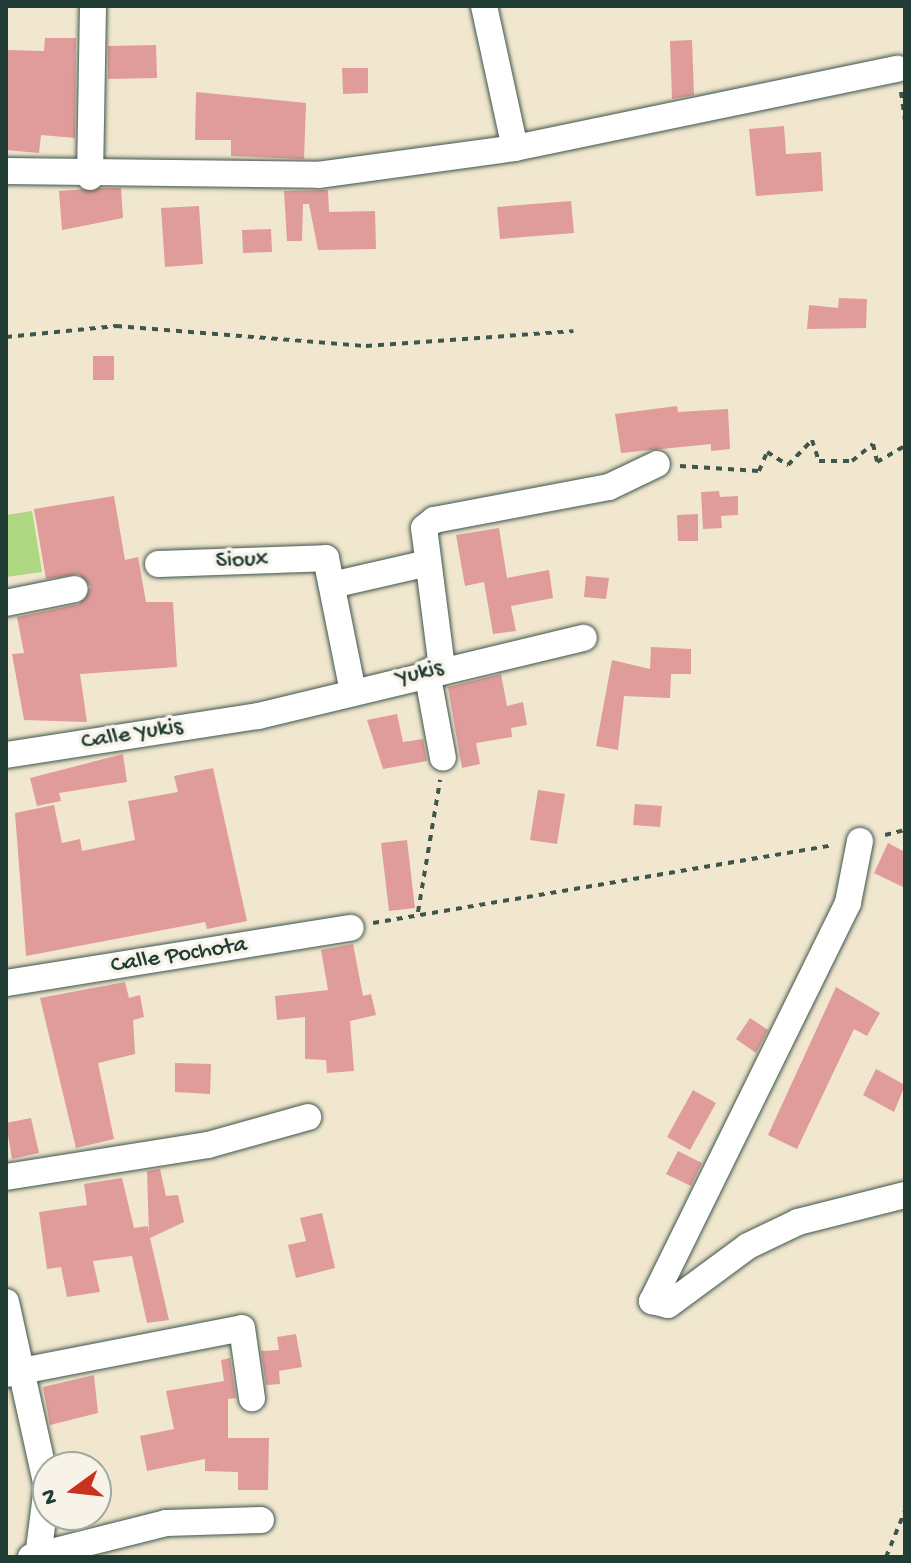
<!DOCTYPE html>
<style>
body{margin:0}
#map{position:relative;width:911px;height:1563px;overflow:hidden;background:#f1e7cf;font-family:"Gochi Hand",sans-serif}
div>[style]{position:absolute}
.green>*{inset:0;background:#aed782}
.building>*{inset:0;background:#df9c9a}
.path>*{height:4px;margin-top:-2px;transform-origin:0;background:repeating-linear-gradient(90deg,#3e564b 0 6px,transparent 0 12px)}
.roads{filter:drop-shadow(0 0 2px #3e564b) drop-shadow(0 0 2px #3e564b)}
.minor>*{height:26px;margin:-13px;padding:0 13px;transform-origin:13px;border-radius:13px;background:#fff}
span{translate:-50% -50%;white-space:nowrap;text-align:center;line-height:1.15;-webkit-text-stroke:7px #f7f3e8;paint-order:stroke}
.street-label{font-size:24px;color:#1f3d34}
.frame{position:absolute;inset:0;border:8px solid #1f3d34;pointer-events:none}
.north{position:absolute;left:32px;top:1451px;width:80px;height:80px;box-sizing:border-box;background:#f7f3e8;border:2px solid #a1aaa0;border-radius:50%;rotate:255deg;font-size:22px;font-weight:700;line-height:32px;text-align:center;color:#1f3d34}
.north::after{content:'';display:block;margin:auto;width:28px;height:36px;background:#c8321e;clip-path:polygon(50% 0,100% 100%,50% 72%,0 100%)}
</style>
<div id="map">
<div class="green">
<i style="clip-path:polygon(32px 511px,42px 572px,6px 577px,6px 515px)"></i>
</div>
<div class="building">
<i style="clip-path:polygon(45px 38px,76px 38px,75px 138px,41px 135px,39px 153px,6px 150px,6px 50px,44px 51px)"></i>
<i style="clip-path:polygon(692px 40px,694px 95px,672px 99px,670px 41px)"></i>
<i style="clip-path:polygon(156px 45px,157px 78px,108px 79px,108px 46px)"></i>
<i style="clip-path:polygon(342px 68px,368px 68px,368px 93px,343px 94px)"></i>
<i style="clip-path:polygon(196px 92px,306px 103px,304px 159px,231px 156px,231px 140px,195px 140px)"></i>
<i style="clip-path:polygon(784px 126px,786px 154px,821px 152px,823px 191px,756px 196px,749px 129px)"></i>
<i style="clip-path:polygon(101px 188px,121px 188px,123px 218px,62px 230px,59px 191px)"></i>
<i style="clip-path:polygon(328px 190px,329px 212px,375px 211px,376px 249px,318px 250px,309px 204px,303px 204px,302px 241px,287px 241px,284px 191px)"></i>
<i style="clip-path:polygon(571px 201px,574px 233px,500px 239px,497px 207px)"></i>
<i style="clip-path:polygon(199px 206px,203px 264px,165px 267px,161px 208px)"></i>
<i style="clip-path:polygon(271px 229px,272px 252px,243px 253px,242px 230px)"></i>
<i style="clip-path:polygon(839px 298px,867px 299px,866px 328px,807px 329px,809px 305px,838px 308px)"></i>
<i style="clip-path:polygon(93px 356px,114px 356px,114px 380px,93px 380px)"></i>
<i style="clip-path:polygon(677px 406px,678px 412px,728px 409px,730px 449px,711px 451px,711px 444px,621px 453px,615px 414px)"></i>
<i style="clip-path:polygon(719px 491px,720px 497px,738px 496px,738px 515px,721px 516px,722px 528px,703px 529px,701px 492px)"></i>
<i style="clip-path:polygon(114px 496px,125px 560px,138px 557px,146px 602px,173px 602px,177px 667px,80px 674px,87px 722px,24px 720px,12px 654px,24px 653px,17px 617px,79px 604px,91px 587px,79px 574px,46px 579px,34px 509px)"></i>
<i style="clip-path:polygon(698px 514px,698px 541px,678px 541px,677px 515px)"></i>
<i style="clip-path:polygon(499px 528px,507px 578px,549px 570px,553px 598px,511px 606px,516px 631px,493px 634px,484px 582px,465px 586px,456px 535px)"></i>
<i style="clip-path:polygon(586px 576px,609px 578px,606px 599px,584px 597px)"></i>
<i style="clip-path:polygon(651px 647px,691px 649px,691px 674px,671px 674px,670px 698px,624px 696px,618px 750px,596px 746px,612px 660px,650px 669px)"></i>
<i style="clip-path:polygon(501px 674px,507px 706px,523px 702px,527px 725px,511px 728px,512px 737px,476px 743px,480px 764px,462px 768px,448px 687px)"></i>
<i style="clip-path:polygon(397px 714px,403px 742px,423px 739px,427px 761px,383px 769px,367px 720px)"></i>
<i style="clip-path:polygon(123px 754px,127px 782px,59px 793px,61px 801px,37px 806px,30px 778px)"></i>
<i style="clip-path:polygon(213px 768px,247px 921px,207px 929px,205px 922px,26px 956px,15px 813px,54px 805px,62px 843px,80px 839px,82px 851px,135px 840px,128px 801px,178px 792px,174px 776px)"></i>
<i style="clip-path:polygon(538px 790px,565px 794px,557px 844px,530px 840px)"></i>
<i style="clip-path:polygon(635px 804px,662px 806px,660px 827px,633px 825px)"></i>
<i style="clip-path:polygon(407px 840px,415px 908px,389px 911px,381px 843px)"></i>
<i style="clip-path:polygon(888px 843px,905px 852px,905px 888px,874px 873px)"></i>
<i style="clip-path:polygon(353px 944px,363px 996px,371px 994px,376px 1015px,350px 1021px,354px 1071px,327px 1073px,326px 1060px,305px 1059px,305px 1017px,277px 1020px,275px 996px,328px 990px,321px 950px)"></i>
<i style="clip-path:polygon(125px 982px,129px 998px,140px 995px,144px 1017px,133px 1020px,135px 1054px,98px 1063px,114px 1139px,76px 1148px,40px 998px)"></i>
<i style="clip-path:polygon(836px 987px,880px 1013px,867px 1036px,854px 1029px,797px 1149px,768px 1135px)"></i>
<i style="clip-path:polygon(750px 1018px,768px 1030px,756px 1053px,736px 1039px)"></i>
<i style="clip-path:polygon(175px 1063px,211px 1064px,210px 1094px,175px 1092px)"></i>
<i style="clip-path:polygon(876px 1069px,905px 1085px,894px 1112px,863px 1095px)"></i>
<i style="clip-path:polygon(693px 1090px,716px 1103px,690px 1150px,667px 1137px)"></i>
<i style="clip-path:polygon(31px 1118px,39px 1153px,12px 1159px,6px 1123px)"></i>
<i style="clip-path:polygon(678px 1151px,702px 1163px,691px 1186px,666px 1174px)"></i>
<i style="clip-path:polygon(160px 1169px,166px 1196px,178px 1195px,184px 1222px,150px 1238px,169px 1320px,147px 1323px,132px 1256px,93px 1261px,100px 1292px,67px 1297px,61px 1267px,47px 1269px,39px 1212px,87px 1205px,84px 1184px,122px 1178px,134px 1228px,148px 1226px,149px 1235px,147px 1171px)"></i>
<i style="clip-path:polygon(322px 1213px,335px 1268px,296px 1278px,288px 1245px,306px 1241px,300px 1218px)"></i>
<i style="clip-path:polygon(296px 1334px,302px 1367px,279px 1371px,280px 1384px,266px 1385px,261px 1351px,279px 1350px,277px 1337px)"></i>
<i style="clip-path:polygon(230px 1358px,236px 1398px,228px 1399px,228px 1438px,269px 1438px,268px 1490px,238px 1490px,238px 1472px,205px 1471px,205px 1459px,147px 1471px,140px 1436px,174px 1429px,166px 1391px,224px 1381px,221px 1360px)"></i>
<i style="clip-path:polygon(94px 1375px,98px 1413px,50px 1425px,43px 1387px)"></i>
</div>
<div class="path">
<i style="left:901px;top:92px;width:30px;rotate:82deg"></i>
<i style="left:6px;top:337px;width:111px;rotate:-5.7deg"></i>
<i style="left:116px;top:326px;width:251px;rotate:4.6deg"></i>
<i style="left:366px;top:346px;width:208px;rotate:-4.1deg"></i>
<i style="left:680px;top:466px;width:79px;rotate:3.6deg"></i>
<i style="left:759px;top:471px;width:21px;rotate:-67deg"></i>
<i style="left:767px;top:452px;width:25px;rotate:32deg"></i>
<i style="left:788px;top:465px;width:35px;rotate:-46deg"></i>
<i style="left:812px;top:440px;width:22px;rotate:72deg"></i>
<i style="left:819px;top:461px;width:33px"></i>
<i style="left:852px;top:461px;width:27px;rotate:-39deg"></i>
<i style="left:873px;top:444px;width:18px;rotate:77deg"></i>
<i style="left:877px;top:462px;width:32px;rotate:-30deg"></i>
<i style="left:885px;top:835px;width:21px;rotate:-14deg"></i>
<i style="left:418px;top:912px;width:134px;rotate:-80.5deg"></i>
<i style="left:373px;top:923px;width:467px;rotate:-9.6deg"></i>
<i style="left:886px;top:1557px;width:50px;rotate:-67.6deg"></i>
</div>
<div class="roads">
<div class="minor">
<i style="left:484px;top:6px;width:145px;rotate:77.7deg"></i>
<i style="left:6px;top:171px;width:312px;rotate:0.7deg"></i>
<i style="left:318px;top:175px;width:199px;rotate:-7.8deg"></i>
<i style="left:515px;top:148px;width:391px;rotate:-11.7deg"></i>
<i style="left:90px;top:177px;width:171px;rotate:-89deg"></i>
<i style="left:158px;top:564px;width:168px;rotate:-2deg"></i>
<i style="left:326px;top:558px;width:137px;rotate:78.6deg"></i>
<i style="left:332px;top:585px;width:94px;rotate:-12.9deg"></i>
<i style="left:6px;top:603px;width:70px;rotate:-11.5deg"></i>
<i style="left:442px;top:668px;width:141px;rotate:-97.3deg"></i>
<i style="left:424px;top:528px;width:13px;rotate:-39deg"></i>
<i style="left:434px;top:520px;width:178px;rotate:-10.7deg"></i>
<i style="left:609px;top:487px;width:53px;rotate:-25.6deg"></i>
<i style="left:427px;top:672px;width:87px;rotate:79.5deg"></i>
<i style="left:6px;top:755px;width:255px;rotate:-8.8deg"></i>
<i style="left:258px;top:716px;width:335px;rotate:-13.5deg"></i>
<i style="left:860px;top:841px;width:63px;rotate:101deg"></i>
<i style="left:848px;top:903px;width:444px;rotate:116.2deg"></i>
<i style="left:652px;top:1301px;width:16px;rotate:14deg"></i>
<i style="left:668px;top:1305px;width:99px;rotate:-36.4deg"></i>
<i style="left:748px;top:1246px;width:55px;rotate:-25.6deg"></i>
<i style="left:798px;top:1222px;width:110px;rotate:-14.2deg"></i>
<i style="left:6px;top:983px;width:349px;rotate:-9.1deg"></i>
<i style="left:6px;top:1177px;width:205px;rotate:-9deg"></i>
<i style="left:208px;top:1145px;width:104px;rotate:-15.6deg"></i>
<i style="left:6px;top:1302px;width:189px;rotate:77.5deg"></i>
<i style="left:47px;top:1487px;width:71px;rotate:97.3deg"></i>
<i style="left:6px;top:1374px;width:240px;rotate:-11deg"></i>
<i style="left:242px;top:1328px;width:71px;rotate:81.9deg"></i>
<i style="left:31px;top:1557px;width:139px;rotate:-14.1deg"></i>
<i style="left:166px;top:1523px;width:95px;rotate:-1.8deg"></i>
</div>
</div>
<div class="street-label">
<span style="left:242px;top:561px;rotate:-2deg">Sioux</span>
<span style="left:420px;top:674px;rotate:-15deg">Yukis</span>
<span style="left:132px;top:735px;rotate:-9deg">Calle Yukis</span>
<span style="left:179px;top:956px;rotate:-9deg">Calle Pochota</span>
</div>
<div class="frame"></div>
<div class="north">N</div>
</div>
